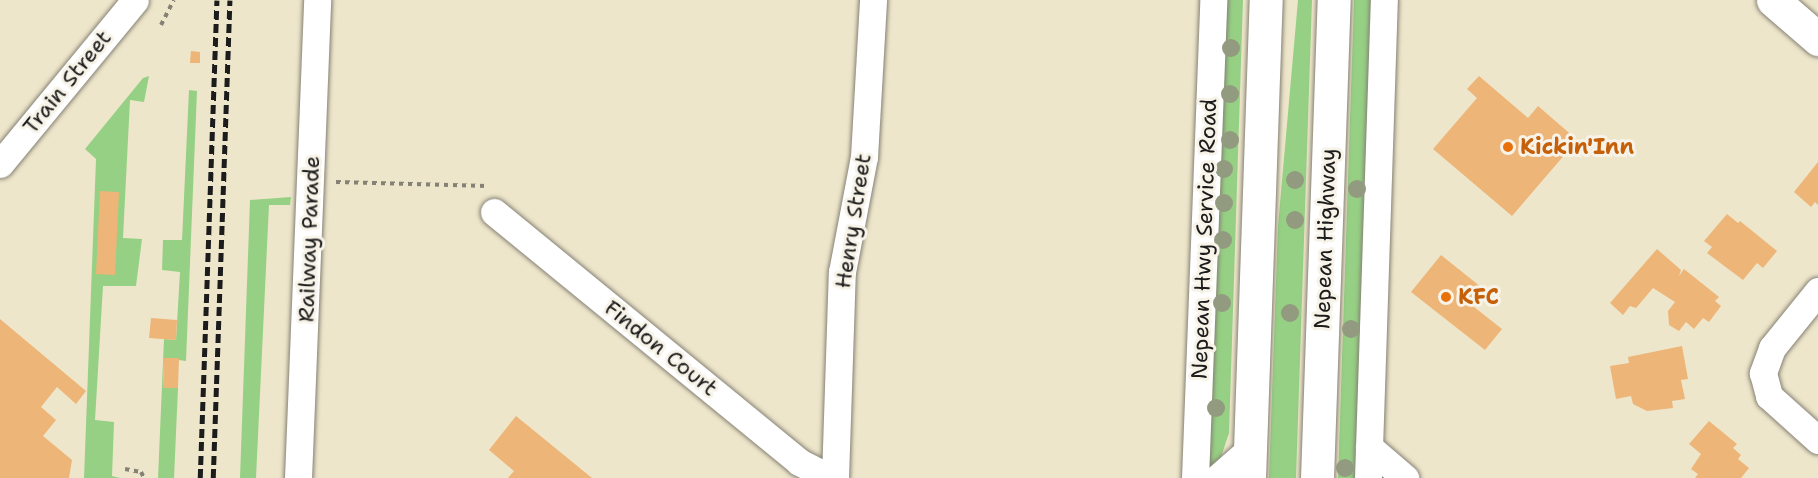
<!DOCTYPE html>
<style>
body{margin:0}
#map{position:relative;width:1818px;height:478px;overflow:hidden;background:#eee6cb;font-family:"Shantell Sans",sans-serif}
div>[style]{position:absolute}
.green>*{inset:0;background:#96d084}
.building>*{inset:0;background:#edb577}
.path>*{height:4px;margin-top:-2px;transform-origin:0;background:repeating-linear-gradient(90deg,#858174 0 4.5px,transparent 0 9px)}
.roads{filter:drop-shadow(0 0 2px #858174) drop-shadow(0 0 2px #858174)}
.minor>*{height:27px;margin:-13.5px;padding:0 13.5px;transform-origin:13.5px;border-radius:13.5px;background:#fff}
.major>*{height:33px;margin:-16.5px;padding:0 16.5px;transform-origin:16.5px;border-radius:16.5px;background:#fff}
.highway>*{height:33px;margin:-16.5px;padding:0 16.5px;transform-origin:16.5px;border-radius:16.5px;background:#fff}
.rail>*{height:4.5px;margin-top:-2.25px;transform-origin:0;background:repeating-linear-gradient(90deg,#1c1c1c 0 9px,transparent 0 13.5px)}
.trees>*{width:18px;height:18px;margin:-9px;border-radius:50%;background:#929a7f}
.dots>*{width:16px;height:16px;translate:-50% -50%;box-sizing:border-box;border:3px solid #f7f3e8;border-radius:50%}
span{translate:-50% -50%;white-space:nowrap;text-align:center;line-height:1.15;-webkit-text-stroke:6px #f7f3e8;paint-order:stroke}
.street-label{font-size:22px;color:#1c1c1c}
.food-label{font-size:22px;color:#c56008;font-weight:700}
.left{translate:0 -50%;text-align:left}
</style>
<div id="map">
<div class="green">
<i style="clip-path:polygon(1223px 0,1243px 0,1229px 433px,1219px 463px,1207px 474px)"></i>
<i style="clip-path:polygon(1298px 0,1312px 0,1296px 478px,1269px 478px,1278px 226px)"></i>
<i style="clip-path:polygon(1354px 0,1376px 0,1358px 478px,1338px 478px)"></i>
<i style="clip-path:polygon(149px 76px,144px 102px,130px 100px,123px 238px,142px 239px,136px 286px,103px 286px,95px 420px,114px 422px,112px 476px,120px 478px,84px 478px,96px 159px,85px 149px,143px 78px)"></i>
<i style="clip-path:polygon(189px 90px,197px 91px,186px 361px,164px 358px,163px 387px,178px 388px,174px 478px,158px 478px,164px 339px,176px 340px,180px 272px,162px 270px,163px 240px,182px 240px)"></i>
<i style="clip-path:polygon(291px 197px,290px 205px,269px 205px,256px 478px,240px 478px,250px 200px)"></i>
</div>
<div class="building">
<i style="clip-path:polygon(191px 51px,200px 52px,200px 63px,190px 63px)"></i>
<i style="clip-path:polygon(1479px 76px,1528px 118px,1538px 106px,1582px 144px,1571px 156px,1567px 152px,1512px 216px,1433px 149px,1477px 98px,1467px 89px)"></i>
<i style="clip-path:polygon(1818px 162px,1818px 205px,1815px 202px,1811px 207px,1794px 192px)"></i>
<i style="clip-path:polygon(100px 191px,119px 192px,115px 275px,96px 274px)"></i>
<i style="clip-path:polygon(1727px 214px,1738px 223px,1740px 221px,1777px 251px,1763px 268px,1757px 263px,1743px 280px,1707px 253px,1712px 247px,1704px 241px)"></i>
<i style="clip-path:polygon(1657px 249px,1681px 270px,1679px 276px,1684px 269px,1719px 297px,1715px 301px,1721px 306px,1709px 322px,1703px 318px,1694px 329px,1686px 322px,1679px 331px,1669px 325px,1668px 311px,1675px 302px,1653px 288px,1636px 308px,1630px 306px,1623px 315px,1610px 303px)"></i>
<i style="clip-path:polygon(1441px 255px,1481px 287px,1469px 303px,1502px 329px,1485px 350px,1411px 292px)"></i>
<i style="clip-path:polygon(151px 318px,177px 320px,176px 340px,149px 338px)"></i>
<i style="clip-path:polygon(0 319px,86px 391px,76px 404px,57px 387px,41px 407px,56px 420px,43px 436px,72px 460px,69px 478px,0 478px)"></i>
<i style="clip-path:polygon(1682px 346px,1688px 379px,1681px 380px,1685px 399px,1672px 401px,1673px 408px,1647px 411px,1633px 404px,1631px 396px,1616px 399px,1610px 366px,1629px 363px,1628px 357px)"></i>
<i style="clip-path:polygon(164px 358px,179px 358px,178px 388px,163px 388px)"></i>
<i style="clip-path:polygon(516px 416px,592px 478px,508px 478px,514px 471px,489px 450px)"></i>
<i style="clip-path:polygon(1709px 421px,1737px 444px,1733px 448px,1741px 455px,1738px 459px,1749px 468px,1741px 478px,1695px 478px,1698px 474px,1691px 469px,1701px 454px,1689px 444px)"></i>
</div>
<div class="path">
<i style="left:161px;top:25px;width:28px;rotate:-63deg"></i>
<i style="left:336px;top:182px;width:152px;rotate:1.5deg"></i>
<i style="left:125px;top:469px;width:16px;rotate:11deg"></i>
<i style="left:141px;top:472px;width:7px;rotate:63deg"></i>
</div>
<div class="roads">
<div class="minor">
<i style="left:0;top:164px;width:212px;rotate:-50.5deg"></i>
<i style="left:494px;top:212px;width:394px;rotate:39.3deg"></i>
<i style="left:799px;top:462px;width:36px;rotate:27deg"></i>
<i style="left:1818px;top:291px;width:73px;rotate:128.9deg"></i>
<i style="left:1772px;top:348px;width:27px;rotate:110deg"></i>
<i style="left:1763px;top:373px;width:24px;rotate:75deg"></i>
<i style="left:1769px;top:396px;width:66px;rotate:41.9deg"></i>
<i style="left:1369px;top:447px;width:48px;rotate:40.7deg"></i>
<i style="left:298px;top:478px;width:478px;rotate:-87.7deg"></i>
<i style="left:835px;top:478px;width:206px;rotate:-88.1deg"></i>
<i style="left:842px;top:272px;width:117px;rotate:-79.2deg"></i>
<i style="left:864px;top:157px;width:157px;rotate:-86.7deg"></i>
<i style="left:1195px;top:478px;width:478px;rotate:-87.8deg"></i>
<i style="left:1217px;top:478px;width:44px;rotate:-41.3deg"></i>
<i style="left:1368px;top:478px;width:478px;rotate:-88.1deg"></i>
</div>
<div class="major">
<i style="left:1773px;top:0;width:60px;rotate:40.9deg"></i>
</div>
<div class="highway">
<i style="left:1249px;top:478px;width:478px;rotate:-88deg"></i>
<i style="left:1317px;top:478px;width:478px;rotate:-88deg"></i>
</div>
</div>
<div class="rail">
<i style="left:200px;top:478px;width:478px;rotate:-88deg"></i>
<i style="left:213px;top:478px;width:478px;rotate:-88deg"></i>
</div>
<div class="trees">
<i style="left:1231px;top:48px"></i>
<i style="left:1230px;top:94px"></i>
<i style="left:1230px;top:140px"></i>
<i style="left:1224px;top:169px"></i>
<i style="left:1295px;top:180px"></i>
<i style="left:1357px;top:189px"></i>
<i style="left:1224px;top:203px"></i>
<i style="left:1295px;top:220px"></i>
<i style="left:1223px;top:240px"></i>
<i style="left:1222px;top:303px"></i>
<i style="left:1290px;top:313px"></i>
<i style="left:1351px;top:329px"></i>
<i style="left:1216px;top:408px"></i>
<i style="left:1345px;top:468px"></i>
</div>
<div class="dots">
<i style="left:1508px;top:147px;background:#e8710a"></i>
<i style="left:1446px;top:297px;background:#e8710a"></i>
</div>
<div class="street-label">
<span style="left:67px;top:82px;rotate:-51deg">Train Street</span>
<span style="left:853px;top:221px;rotate:-81deg">Henry Street</span>
<span style="left:309px;top:239px;rotate:-88deg">Railway Parade</span>
<span style="left:1204px;top:239px;rotate:-88deg">Nepean Hwy Service Road</span>
<span style="left:1325px;top:239px;rotate:-88deg">Nepean Highway</span>
<span style="left:661px;top:348px;rotate:39deg">Findon Court</span>
</div>
<div class="food-label">
<span class="left" style="left:1520px;top:147px">Kickin'Inn</span>
<span class="left" style="left:1458px;top:297px">KFC</span>
</div>
</div>
